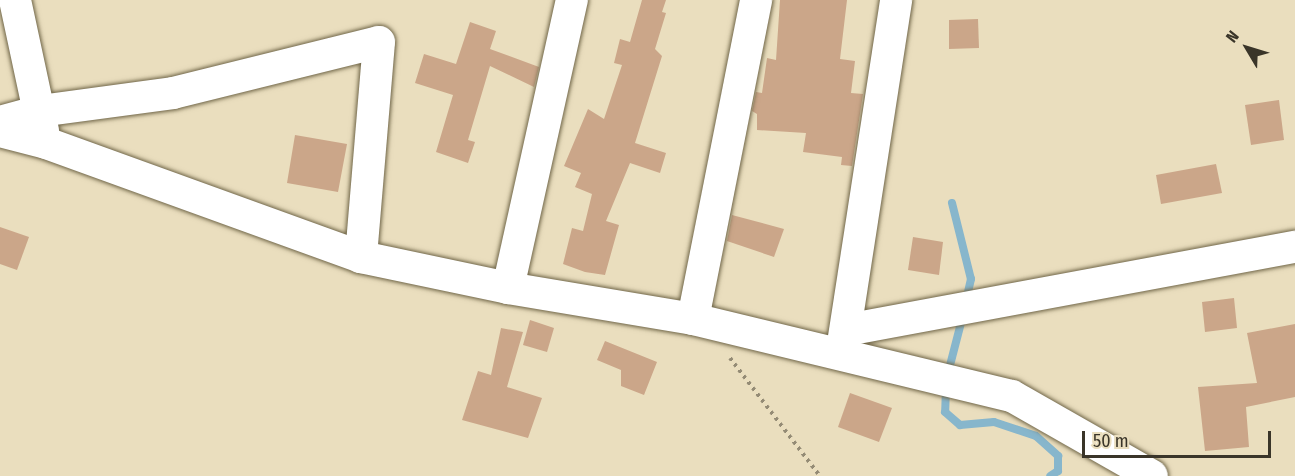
<!DOCTYPE html>
<style>
body{margin:0}
#map{position:relative;width:1295px;height:476px;overflow:hidden;background:#eadebe;font-family:"Fira Sans Condensed",sans-serif}
div>[style]{position:absolute}
.stream>*{height:8px;margin:-4px;padding:0 4px;transform-origin:4px;border-radius:4px;background:#87b6cc}
.building>*{inset:0;background:#cba689}
.path>*{height:4px;margin-top:-2px;transform-origin:0;background:repeating-linear-gradient(90deg,#948b75 0 3px,transparent 0 7.5px)}
.roads{filter:drop-shadow(0 0 2px #706648) drop-shadow(0 0 2px #706648)}
.minor>*{height:32px;margin:-16px;padding:0 16px;transform-origin:16px;border-radius:16px;background:#fff}
span{translate:-50% -50%;white-space:nowrap;text-align:center;line-height:1.15;-webkit-text-stroke:4.5px #eadebe;paint-order:stroke}
.north{position:absolute;left:1217px;top:18px;width:60px;height:60px;-webkit-text-stroke:4px #eadebe;paint-order:stroke;rotate:308deg;font-size:16px;font-weight:700;line-height:24px;text-align:center;color:#3a3529}
.north::after{content:'';display:block;margin:auto;width:21px;height:27px;background:#3a3529;clip-path:polygon(50% 0,100% 100%,50% 72%,0 100%)}
.scale{position:absolute;left:1082px;top:431px;width:189px;height:27px;box-sizing:border-box;border:3px solid #3a3529;border-top:0;padding-left:8px;font-size:18px;line-height:21px;white-space:nowrap;color:#3a3529;-webkit-text-stroke:4px #eadebe;paint-order:stroke}
</style>
<div id="map">
<div class="stream">
<i style="left:952px;top:203px;width:78px;rotate:76deg"></i>
<i style="left:971px;top:279px;width:23px;rotate:103deg"></i>
<i style="left:948px;top:373px;width:60px;rotate:-75.5deg"></i>
<i style="left:946px;top:388px;width:24px;rotate:92deg"></i>
<i style="left:945px;top:412px;width:20px;rotate:41deg"></i>
<i style="left:960px;top:425px;width:34px;rotate:-5deg"></i>
<i style="left:994px;top:422px;width:44px;rotate:18.4deg"></i>
<i style="left:1036px;top:436px;width:30px;rotate:42deg"></i>
<i style="left:1058px;top:456px;width:15px;rotate:90deg"></i>
<i style="left:1058px;top:471px;width:9px;rotate:148deg"></i>
</div>
<div class="building">
<i style="clip-path:polygon(642px 0,666px 0,662px 12px,666px 13px,655px 49px,662px 56px,635px 143px,666px 153px,660px 173px,630px 163px,606px 221px,619px 225px,605px 275px,585px 272px,563px 264px,572px 228px,583px 231px,592px 194px,575px 187px,581px 173px,564px 166px,588px 109px,604px 119px,622px 65px,614px 63px,620px 39px,630px 42px)"></i>
<i style="clip-path:polygon(780px 0,847px 0,840px 59px,855px 61px,851px 93px,863px 94px,852px 166px,841px 165px,842px 157px,803px 152px,806px 133px,757px 130px,757px 114px,752px 111px,756px 92px,762px 93px,767px 58px,776px 60px)"></i>
<i style="clip-path:polygon(978px 19px,979px 48px,949px 49px,949px 20px)"></i>
<i style="clip-path:polygon(470px 22px,496px 31px,490px 49px,539px 67px,534px 87px,490px 66px,468px 140px,475px 142px,468px 163px,436px 152px,453px 95px,415px 83px,424px 54px,456px 64px)"></i>
<i style="clip-path:polygon(1279px 100px,1284px 140px,1251px 145px,1245px 105px)"></i>
<i style="clip-path:polygon(295px 135px,347px 144px,338px 192px,287px 183px)"></i>
<i style="clip-path:polygon(1216px 164px,1222px 193px,1161px 204px,1156px 175px)"></i>
<i style="clip-path:polygon(732px 215px,784px 229px,774px 257px,727px 241px)"></i>
<i style="clip-path:polygon(0 227px,29px 237px,17px 270px,0 264px)"></i>
<i style="clip-path:polygon(913px 237px,943px 242px,939px 275px,908px 270px)"></i>
<i style="clip-path:polygon(1234px 298px,1237px 328px,1205px 332px,1202px 302px)"></i>
<i style="clip-path:polygon(530px 320px,554px 328px,547px 352px,523px 345px)"></i>
<i style="clip-path:polygon(1295px 324px,1295px 397px,1246px 407px,1249px 447px,1205px 451px,1198px 387px,1257px 383px,1247px 333px)"></i>
<i style="clip-path:polygon(501px 328px,523px 332px,507px 387px,542px 398px,528px 438px,462px 420px,478px 371px,491px 375px)"></i>
<i style="clip-path:polygon(605px 341px,657px 362px,644px 395px,621px 386px,621px 370px,597px 360px)"></i>
<i style="clip-path:polygon(850px 393px,892px 408px,879px 442px,838px 427px)"></i>
</div>
<div class="path">
<i style="left:730px;top:358px;width:148px;rotate:52.7deg"></i>
</div>
<div class="roads">
<div class="minor">
<i style="left:15px;top:0;width:134px;rotate:77.9deg"></i>
<i style="left:0;top:122px;width:41px;rotate:-15.4deg"></i>
<i style="left:40px;top:111px;width:134px;rotate:-7.7deg"></i>
<i style="left:173px;top:93px;width:212px;rotate:-13.9deg"></i>
<i style="left:379px;top:42px;width:216px;rotate:94.8deg"></i>
<i style="left:0;top:131px;width:48px;rotate:14.6deg"></i>
<i style="left:46px;top:143px;width:335px;rotate:19.9deg"></i>
<i style="left:361px;top:257px;width:150px;rotate:11.9deg"></i>
<i style="left:508px;top:288px;width:188px;rotate:9.5deg"></i>
<i style="left:693px;top:319px;width:328px;rotate:13.6deg"></i>
<i style="left:1012px;top:396px;width:161px;rotate:29.7deg"></i>
<i style="left:508px;top:288px;width:295px;rotate:-77.5deg"></i>
<i style="left:693px;top:319px;width:325px;rotate:-78.8deg"></i>
<i style="left:846px;top:330px;width:457px;rotate:-10.5deg"></i>
<i style="left:842px;top:350px;width:354px;rotate:-81.2deg"></i>
</div>
</div>
<div class="north">N</div>
<div class="scale">50 m</div>
</div>
